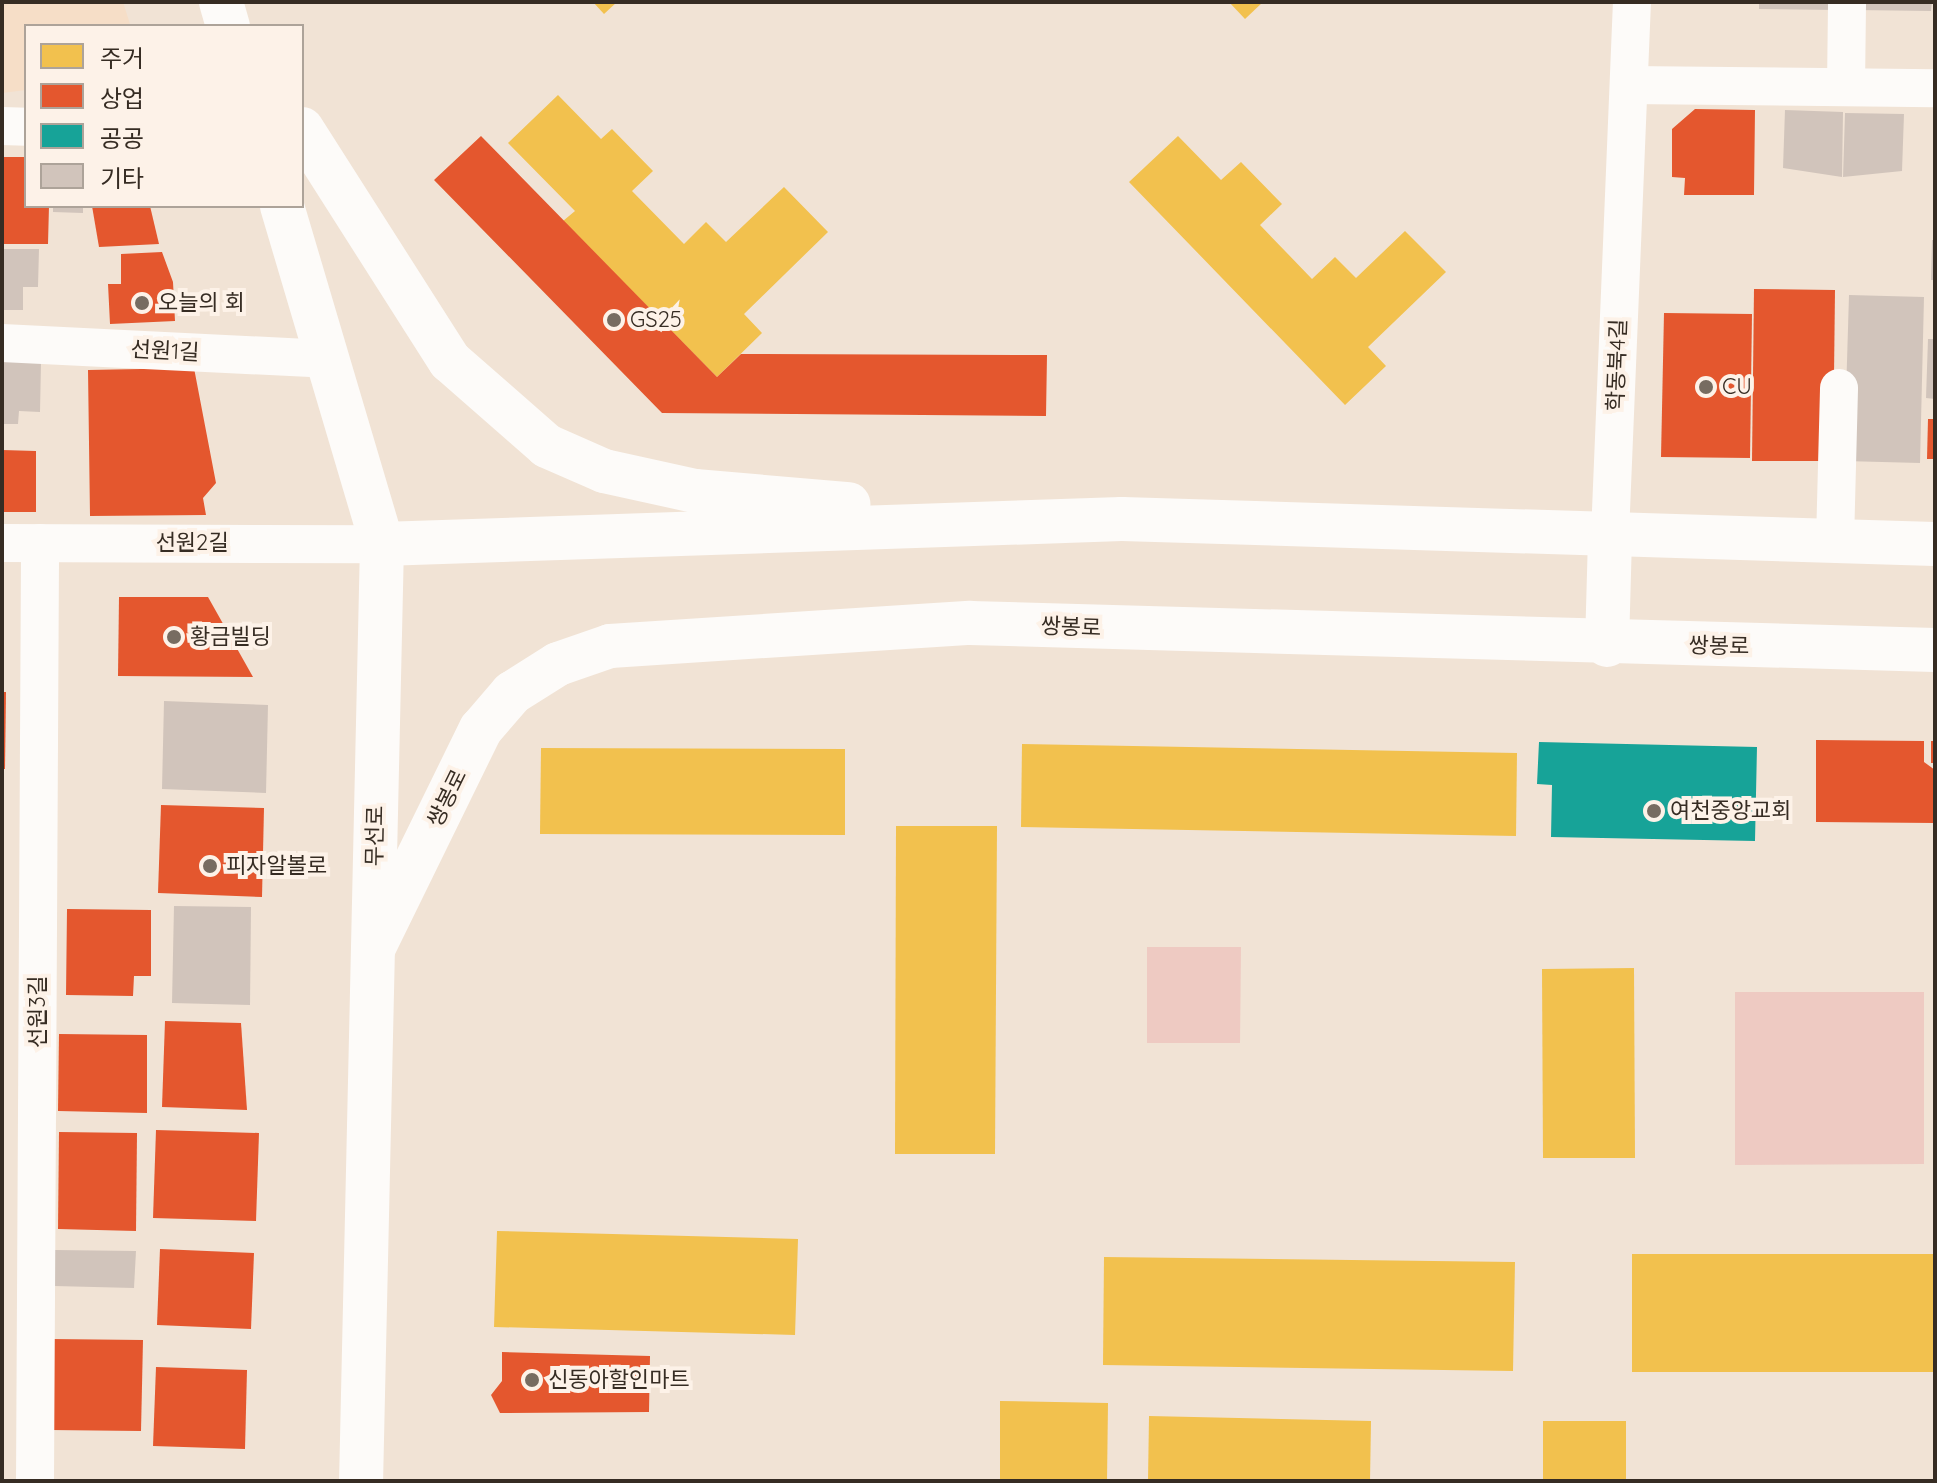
<!DOCTYPE html>
<meta charset="utf-8">
<style>
body{margin:0}
#map{position:relative;width:1937px;height:1483px;overflow:hidden;background:#f1e3d5;font-family:Quicksand,"Noto Sans KR",sans-serif}
div>[style]{position:absolute}
.built>*{inset:0;background:#f6dec7}
.green>*{inset:0;background:#eecac2}
.homes>*{inset:0;background:#f2c14e}
.shops>*{inset:0;background:#e4572e}
.public>*{inset:0;background:#17a398}
.building>*{inset:0;background:#d1c4bb}
.street>*{height:38px;margin:-19px;padding:0 19px;transform-origin:19px;border-radius:19px;background:#fdfbf9}
.secondary>*{height:44px;margin:-22px;padding:0 22px;transform-origin:22px;border-radius:22px;background:#fdfbf9}
.dots>*{width:22px;height:22px;translate:-50% -50%;box-sizing:border-box;border:4px solid #fdf2e8;border-radius:50%}
span{translate:-50% -50%;white-space:nowrap;text-align:center;line-height:1.15;-webkit-text-stroke:8px #fdf2e8;paint-order:stroke}
.poi-label{font-size:22px;color:#362c23}
.left{translate:0 -50%;text-align:left}
.street-label{font-size:22px;color:#362c23}
.frame{position:absolute;inset:0;border:4px solid #362c23;pointer-events:none}
.legend{position:absolute;left:24px;top:24px;width:280px;height:184px;box-sizing:border-box;background:#fdf2e8;border:2px solid #ada399;margin:0;padding:10px 14px;list-style:none;font-size:24px;color:#362c23}
.legend li{display:flex;align-items:center;gap:16px;height:40px}
.legend b{width:40px;border:2px solid #ada399}
</style>
<div id="map">
<div class="built">
<i style="clip-path:polygon(2px 2px,123px 2px,130px 24px,26px 26px,26px 90px,2px 93px)"></i>
</div>
<div class="green">
<i style="clip-path:polygon(1147px 947px,1241px 947px,1240px 1043px,1147px 1043px)"></i>
<i style="clip-path:polygon(1735px 992px,1924px 992px,1924px 1164px,1735px 1165px)"></i>
</div>
<div class="homes">
<i style="clip-path:polygon(593px 2px,617px 2px,604px 14px)"></i>
<i style="clip-path:polygon(1229px 2px,1263px 2px,1245px 19px)"></i>
<i style="clip-path:polygon(558px 95px,601px 139px,612px 129px,653px 171px,632px 191px,684px 244px,706px 222px,726px 242px,784px 187px,828px 232px,744px 314px,762px 333px,717px 377px,563px 221px,575px 211px,508px 143px)"></i>
<i style="clip-path:polygon(1178px 136px,1221px 180px,1241px 162px,1282px 204px,1260px 225px,1312px 279px,1335px 257px,1356px 278px,1405px 231px,1446px 272px,1368px 347px,1386px 366px,1345px 405px,1129px 182px)"></i>
<i style="clip-path:polygon(1022px 744px,1517px 753px,1516px 836px,1021px 827px)"></i>
<i style="clip-path:polygon(541px 748px,845px 749px,845px 835px,540px 834px)"></i>
<i style="clip-path:polygon(896px 826px,997px 826px,995px 1154px,895px 1154px)"></i>
<i style="clip-path:polygon(1634px 968px,1635px 1158px,1543px 1158px,1542px 969px)"></i>
<i style="clip-path:polygon(497px 1231px,798px 1239px,795px 1335px,494px 1327px)"></i>
<i style="clip-path:polygon(1632px 1254px,1935px 1254px,1935px 1372px,1632px 1372px)"></i>
<i style="clip-path:polygon(1104px 1257px,1515px 1262px,1513px 1371px,1103px 1365px)"></i>
<i style="clip-path:polygon(1000px 1401px,1108px 1403px,1107px 1481px,1000px 1481px)"></i>
<i style="clip-path:polygon(1149px 1416px,1371px 1421px,1370px 1481px,1148px 1481px)"></i>
<i style="clip-path:polygon(1543px 1421px,1626px 1421px,1626px 1481px,1543px 1481px)"></i>
</div>
<div class="shops">
<i style="clip-path:polygon(1695px 109px,1755px 110px,1754px 195px,1684px 195px,1685px 178px,1672px 177px,1672px 129px)"></i>
<i style="clip-path:polygon(481px 136px,717px 377px,741px 354px,1047px 355px,1046px 416px,662px 413px,434px 180px)"></i>
<i style="clip-path:polygon(2px 157px,26px 157px,26px 206px,49px 206px,48px 244px,2px 244px)"></i>
<i style="clip-path:polygon(92px 206px,150px 206px,159px 244px,99px 247px)"></i>
<i style="clip-path:polygon(162px 252px,173px 282px,175px 321px,110px 324px,108px 284px,121px 284px,121px 254px)"></i>
<i style="clip-path:polygon(1754px 289px,1835px 290px,1833px 461px,1752px 461px)"></i>
<i style="clip-path:polygon(1664px 313px,1752px 314px,1750px 458px,1661px 457px)"></i>
<i style="clip-path:polygon(194px 368px,216px 483px,203px 498px,206px 515px,90px 516px,88px 370px)"></i>
<i style="clip-path:polygon(1928px 419px,1935px 419px,1935px 459px,1927px 459px)"></i>
<i style="clip-path:polygon(2px 450px,36px 451px,36px 512px,2px 512px)"></i>
<i style="clip-path:polygon(119px 597px,208px 597px,253px 677px,118px 676px)"></i>
<i style="clip-path:polygon(2px 692px,6px 692px,5px 769px,2px 769px)"></i>
<i style="clip-path:polygon(1816px 740px,1924px 741px,1924px 762px,1935px 770px,1935px 823px,1816px 822px)"></i>
<i style="clip-path:polygon(1931px 741px,1935px 741px,1935px 763px,1931px 763px)"></i>
<i style="clip-path:polygon(161px 805px,264px 808px,262px 897px,158px 893px)"></i>
<i style="clip-path:polygon(67px 909px,151px 910px,151px 976px,134px 976px,133px 996px,66px 995px)"></i>
<i style="clip-path:polygon(165px 1021px,241px 1023px,247px 1110px,162px 1107px)"></i>
<i style="clip-path:polygon(59px 1034px,147px 1035px,147px 1113px,58px 1111px)"></i>
<i style="clip-path:polygon(156px 1130px,259px 1133px,256px 1221px,153px 1218px)"></i>
<i style="clip-path:polygon(59px 1132px,137px 1133px,136px 1231px,58px 1229px)"></i>
<i style="clip-path:polygon(160px 1249px,254px 1253px,251px 1329px,157px 1325px)"></i>
<i style="clip-path:polygon(51px 1339px,143px 1340px,141px 1431px,50px 1430px)"></i>
<i style="clip-path:polygon(502px 1352px,650px 1356px,649px 1412px,500px 1413px,491px 1395px,502px 1381px)"></i>
<i style="clip-path:polygon(156px 1367px,247px 1370px,245px 1449px,153px 1446px)"></i>
</div>
<div class="public">
<i style="clip-path:polygon(1539px 742px,1757px 747px,1755px 841px,1551px 837px,1552px 785px,1537px 784px)"></i>
</div>
<div class="building">
<i style="clip-path:polygon(1759px 2px,1836px 2px,1835px 10px,1759px 9px)"></i>
<i style="clip-path:polygon(1855px 2px,1932px 2px,1931px 11px,1855px 10px)"></i>
<i style="clip-path:polygon(1785px 110px,1843px 112px,1842px 177px,1783px 168px)"></i>
<i style="clip-path:polygon(1845px 113px,1904px 114px,1902px 171px,1843px 177px)"></i>
<i style="clip-path:polygon(53px 206px,83px 206px,83px 213px,53px 212px)"></i>
<i style="clip-path:polygon(1932px 240px,1935px 240px,1935px 280px,1931px 280px)"></i>
<i style="clip-path:polygon(2px 249px,39px 249px,38px 287px,23px 287px,23px 310px,2px 310px)"></i>
<i style="clip-path:polygon(1849px 295px,1924px 297px,1920px 463px,1844px 461px)"></i>
<i style="clip-path:polygon(1928px 339px,1935px 339px,1935px 399px,1926px 398px)"></i>
<i style="clip-path:polygon(2px 361px,41px 362px,40px 412px,19px 411px,18px 424px,2px 424px)"></i>
<i style="clip-path:polygon(164px 701px,268px 705px,266px 793px,162px 789px)"></i>
<i style="clip-path:polygon(174px 906px,251px 907px,250px 1005px,172px 1003px)"></i>
<i style="clip-path:polygon(55px 1250px,136px 1251px,134px 1288px,54px 1286px)"></i>
</div>
<div class="street">
<i style="left:1629px;top:85px;width:306px;rotate:0.6deg"></i>
<i style="left:1846px;top:87px;width:85px;rotate:-89.3deg"></i>
<i style="left:2px;top:126px;width:24px;rotate:2deg"></i>
<i style="left:2px;top:343px;width:325px;rotate:2.8deg"></i>
<i style="left:1610px;top:535px;width:533px;rotate:-87.64deg"></i>
<i style="left:1835px;top:542px;width:154px;rotate:-88.5deg"></i>
<i style="left:2px;top:543px;width:380px;rotate:0.2deg"></i>
<i style="left:35px;top:1481px;width:938px;rotate:-89.69deg"></i>
</div>
<div class="secondary">
<i style="left:221px;top:2px;width:25px;rotate:74deg"></i>
<i style="left:302px;top:129px;width:275px;rotate:57.5deg"></i>
<i style="left:450px;top:361px;width:129px;rotate:41.2deg"></i>
<i style="left:547px;top:446px;width:62px;rotate:23.7deg"></i>
<i style="left:604px;top:471px;width:93px;rotate:12.4deg"></i>
<i style="left:695px;top:491px;width:154px;rotate:4.9deg"></i>
<i style="left:282px;top:206px;width:352px;rotate:73.5deg"></i>
<i style="left:382px;top:544px;width:937px;rotate:91.28deg"></i>
<i style="left:382px;top:544px;width:740px;rotate:-1.93deg"></i>
<i style="left:1122px;top:519px;width:813px;rotate:1.76deg"></i>
<i style="left:1607px;top:645px;width:110px;rotate:-88.4deg"></i>
<i style="left:373px;top:949px;width:245px;rotate:-63.9deg"></i>
<i style="left:481px;top:729px;width:48px;rotate:-49.3deg"></i>
<i style="left:512px;top:693px;width:54px;rotate:-32.2deg"></i>
<i style="left:558px;top:664px;width:55px;rotate:-19.1deg"></i>
<i style="left:610px;top:646px;width:361px;rotate:-3.7deg"></i>
<i style="left:970px;top:623px;width:965px;rotate:1.6deg"></i>
</div>
<div class="dots">
<i style="left:142px;top:303px;background:#776c61"></i>
<i style="left:614px;top:320px;background:#776c61"></i>
<i style="left:1706px;top:387px;background:#776c61"></i>
<i style="left:174px;top:637px;background:#776c61"></i>
<i style="left:1654px;top:811px;background:#776c61"></i>
<i style="left:210px;top:866px;background:#776c61"></i>
<i style="left:532px;top:1380px;background:#776c61"></i>
</div>
<div class="poi-label">
<span class="left" style="left:158px;top:303px">오늘의 회</span>
<span class="left" style="left:630px;top:320px">GS25</span>
<span class="left" style="left:1722px;top:387px">CU</span>
<span class="left" style="left:190px;top:637px">황금빌딩</span>
<span class="left" style="left:1670px;top:811px">여천중앙교회</span>
<span class="left" style="left:226px;top:866px">피자알볼로</span>
<span class="left" style="left:548px;top:1380px">신동아할인마트</span>
</div>
<div class="street-label">
<span style="left:165px;top:351px;rotate:3deg">선원1길</span>
<span style="left:1617px;top:365px;rotate:-88deg">학동북4길</span>
<span style="left:192px;top:543px">선원2길</span>
<span style="left:1071px;top:627px;rotate:2deg">쌍봉로</span>
<span style="left:1719px;top:646px;rotate:1deg">쌍봉로</span>
<span style="left:447px;top:798px;rotate:-64deg">쌍봉로</span>
<span style="left:375px;top:836px;rotate:-89deg">무선로</span>
<span style="left:38px;top:1012px;rotate:-90deg">선원3길</span>
</div>
<div class="frame"></div>
<ul class="legend">
<li><b style="height:22px;background:#f2c14e"></b>주거</li>
<li><b style="height:22px;background:#e4572e"></b>상업</li>
<li><b style="height:22px;background:#17a398"></b>공공</li>
<li><b style="height:22px;background:#d1c4bb"></b>기타</li>
</ul>
</div>
